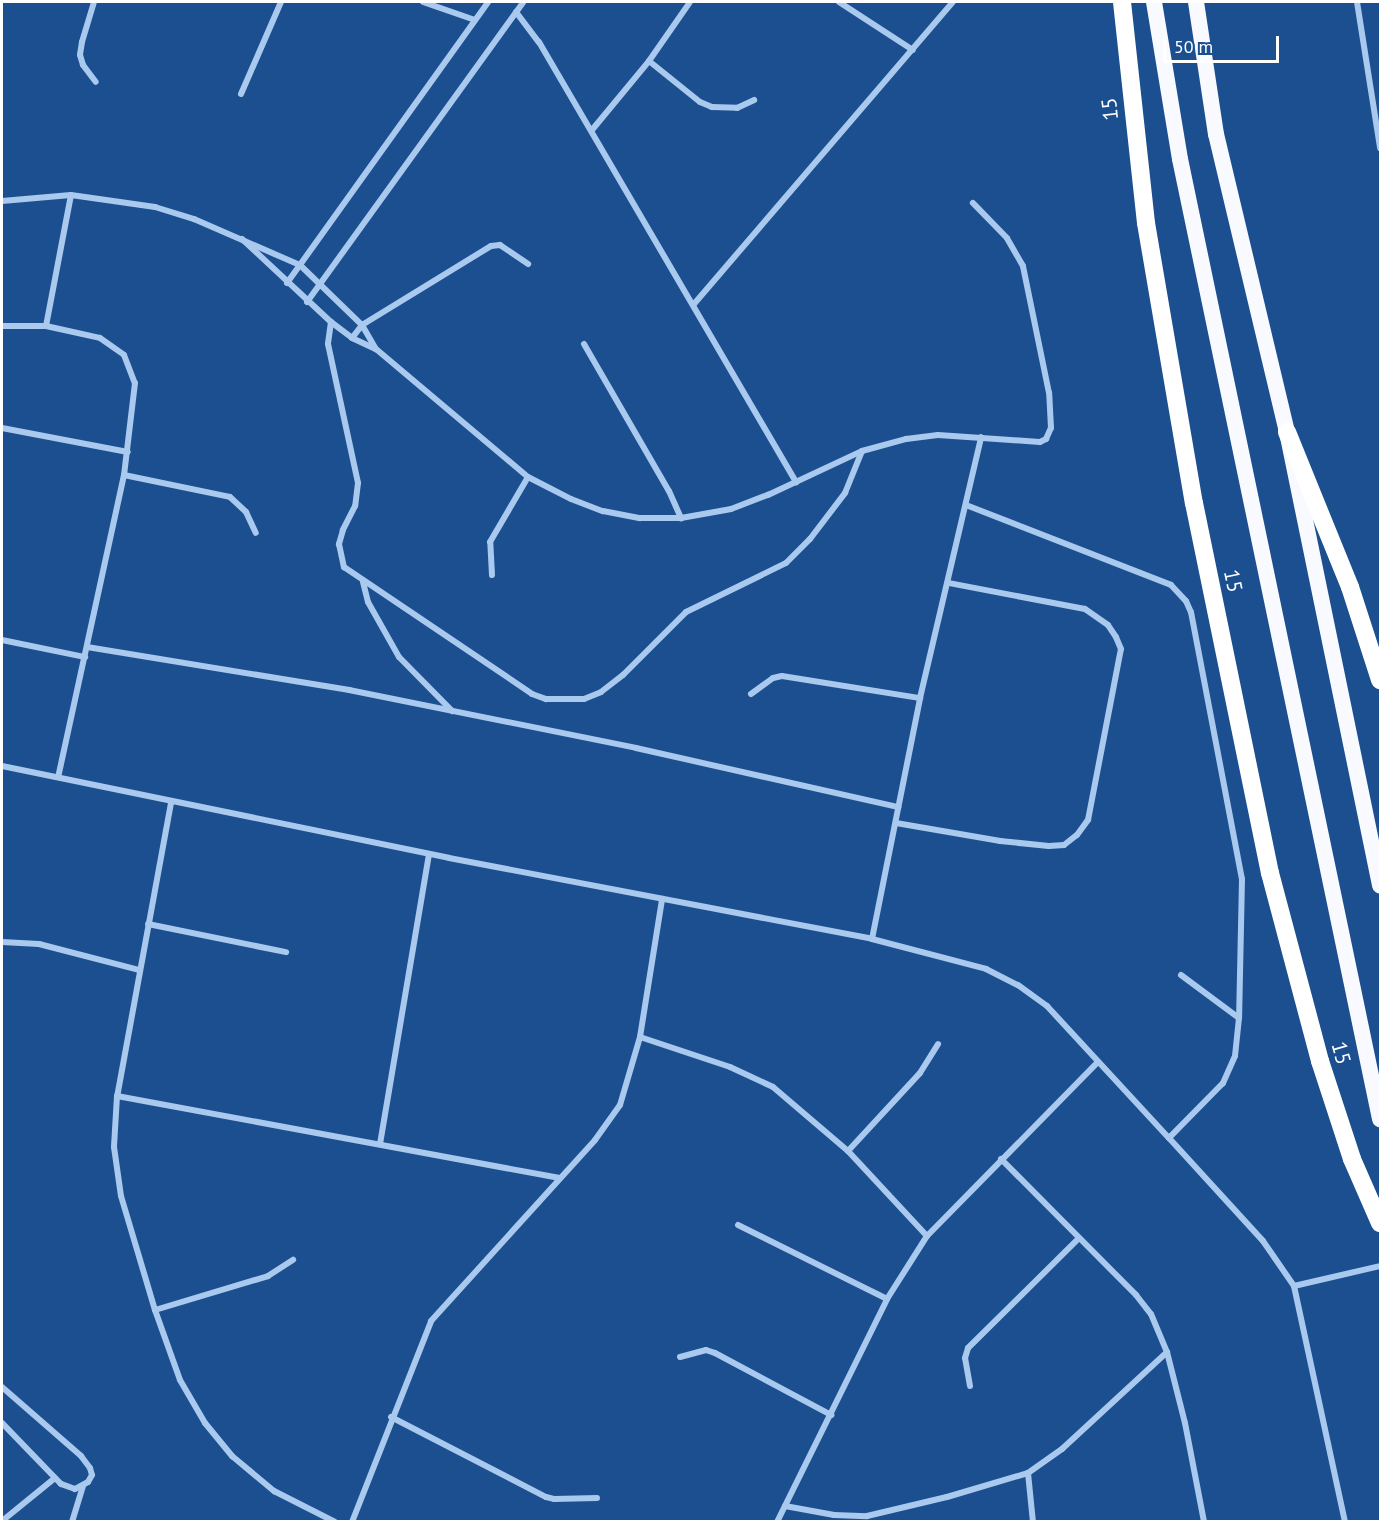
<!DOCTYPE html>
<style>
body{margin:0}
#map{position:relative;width:1382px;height:1523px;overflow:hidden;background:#1b4f8f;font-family:"PT Sans",sans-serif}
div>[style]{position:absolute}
.minor>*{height:6px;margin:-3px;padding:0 3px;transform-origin:3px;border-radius:3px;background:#a9c9ee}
.trunk>*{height:16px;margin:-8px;padding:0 8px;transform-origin:8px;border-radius:8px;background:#f8faff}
.motorway>*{height:18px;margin:-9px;padding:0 9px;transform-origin:9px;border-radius:9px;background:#fff}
span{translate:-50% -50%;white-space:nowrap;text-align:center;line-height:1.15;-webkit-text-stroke:4.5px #1b4f8f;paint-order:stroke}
.street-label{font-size:21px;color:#fff}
.frame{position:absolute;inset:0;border:3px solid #fff;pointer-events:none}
.scale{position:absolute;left:1163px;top:36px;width:116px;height:27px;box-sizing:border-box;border:3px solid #fff;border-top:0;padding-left:8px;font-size:18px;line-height:21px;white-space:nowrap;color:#fff;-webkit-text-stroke:4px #1b4f8f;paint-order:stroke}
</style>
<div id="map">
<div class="minor">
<i style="left:94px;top:2px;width:42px;rotate:106.7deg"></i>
<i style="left:82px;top:42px;width:13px;rotate:99deg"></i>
<i style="left:80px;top:55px;width:10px;rotate:73deg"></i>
<i style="left:83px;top:65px;width:21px;rotate:53deg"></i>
<i style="left:423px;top:2px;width:55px;rotate:19.1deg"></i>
<i style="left:839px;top:2px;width:88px;rotate:33deg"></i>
<i style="left:1357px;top:2px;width:148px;rotate:81deg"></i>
<i style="left:516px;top:12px;width:38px;rotate:53deg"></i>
<i style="left:539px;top:42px;width:510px;rotate:59.71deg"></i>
<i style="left:649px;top:61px;width:65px;rotate:38.8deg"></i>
<i style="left:700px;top:102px;width:13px;rotate:23deg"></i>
<i style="left:712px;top:107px;width:25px;rotate:2deg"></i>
<i style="left:737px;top:108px;width:19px;rotate:-25deg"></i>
<i style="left:241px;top:94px;width:100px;rotate:-66.5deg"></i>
<i style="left:592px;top:130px;width:89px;rotate:-50.4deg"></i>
<i style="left:649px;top:61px;width:72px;rotate:-55.2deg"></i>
<i style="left:2px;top:201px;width:69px;rotate:-5deg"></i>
<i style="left:71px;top:195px;width:85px;rotate:8.1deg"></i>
<i style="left:155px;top:207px;width:41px;rotate:17.1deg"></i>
<i style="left:194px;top:219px;width:116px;rotate:23.5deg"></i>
<i style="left:300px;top:265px;width:86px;rotate:44.1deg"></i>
<i style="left:362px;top:325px;width:28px;rotate:60deg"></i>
<i style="left:242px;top:239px;width:122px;rotate:43deg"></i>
<i style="left:331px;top:322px;width:26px;rotate:37deg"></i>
<i style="left:352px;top:338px;width:26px;rotate:25deg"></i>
<i style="left:376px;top:349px;width:199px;rotate:40.1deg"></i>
<i style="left:528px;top:477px;width:48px;rotate:27.1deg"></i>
<i style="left:571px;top:499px;width:34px;rotate:21deg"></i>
<i style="left:603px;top:511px;width:38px;rotate:11deg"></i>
<i style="left:640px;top:518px;width:41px"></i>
<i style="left:681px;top:518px;width:51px;rotate:-10.2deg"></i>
<i style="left:731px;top:509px;width:40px;rotate:-21deg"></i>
<i style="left:768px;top:495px;width:104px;rotate:-25.1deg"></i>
<i style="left:862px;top:451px;width:46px;rotate:-15.3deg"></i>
<i style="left:906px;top:439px;width:32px;rotate:-7deg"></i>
<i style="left:938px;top:435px;width:102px;rotate:3.9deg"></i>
<i style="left:1040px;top:442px;width:7px;rotate:-27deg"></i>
<i style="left:1046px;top:439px;width:12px;rotate:-66deg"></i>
<i style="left:1051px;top:428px;width:35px;rotate:-93deg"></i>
<i style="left:1049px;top:393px;width:130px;rotate:-101.6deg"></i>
<i style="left:1023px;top:266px;width:32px;rotate:-120deg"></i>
<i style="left:1007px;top:238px;width:49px;rotate:-134.2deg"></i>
<i style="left:287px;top:283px;width:345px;rotate:-54.4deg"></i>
<i style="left:307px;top:302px;width:370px;rotate:-54.2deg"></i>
<i style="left:694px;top:304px;width:398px;rotate:-49.4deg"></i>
<i style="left:331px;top:322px;width:22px;rotate:98deg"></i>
<i style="left:328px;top:344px;width:142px;rotate:77.8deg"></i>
<i style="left:358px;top:483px;width:23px;rotate:97deg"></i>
<i style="left:355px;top:506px;width:27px;rotate:117deg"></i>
<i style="left:343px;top:530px;width:15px;rotate:106deg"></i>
<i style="left:339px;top:544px;width:24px;rotate:78deg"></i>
<i style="left:344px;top:567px;width:227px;rotate:34deg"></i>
<i style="left:532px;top:694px;width:15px;rotate:20deg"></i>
<i style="left:546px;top:699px;width:38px"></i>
<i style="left:584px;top:699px;width:18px;rotate:-22deg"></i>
<i style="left:601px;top:692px;width:28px;rotate:-38deg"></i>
<i style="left:623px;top:675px;width:89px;rotate:-45deg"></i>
<i style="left:686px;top:612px;width:111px;rotate:-26.1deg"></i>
<i style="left:786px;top:563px;width:34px;rotate:-45deg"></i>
<i style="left:810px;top:539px;width:58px;rotate:-52.7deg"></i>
<i style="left:845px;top:493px;width:45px;rotate:-68deg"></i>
<i style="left:2px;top:326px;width:44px"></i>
<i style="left:46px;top:326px;width:55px;rotate:12.5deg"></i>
<i style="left:100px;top:338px;width:29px;rotate:35deg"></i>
<i style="left:124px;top:355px;width:30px;rotate:69deg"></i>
<i style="left:135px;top:383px;width:93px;rotate:96.8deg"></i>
<i style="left:124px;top:475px;width:309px;rotate:102.3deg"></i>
<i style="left:46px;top:326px;width:133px;rotate:-79.2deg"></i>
<i style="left:352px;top:338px;width:16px;rotate:-52deg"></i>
<i style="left:362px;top:325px;width:151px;rotate:-31.5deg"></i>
<i style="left:491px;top:246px;width:9px;rotate:-6deg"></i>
<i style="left:500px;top:245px;width:34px;rotate:34deg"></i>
<i style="left:584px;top:344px;width:170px;rotate:60deg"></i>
<i style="left:669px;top:491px;width:30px;rotate:66deg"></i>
<i style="left:2px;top:428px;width:128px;rotate:10.8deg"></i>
<i style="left:124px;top:475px;width:108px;rotate:11.7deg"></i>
<i style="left:230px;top:497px;width:22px;rotate:43deg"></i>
<i style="left:246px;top:512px;width:23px;rotate:65deg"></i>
<i style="left:966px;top:505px;width:220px;rotate:21.3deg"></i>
<i style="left:1171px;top:585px;width:22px;rotate:47deg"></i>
<i style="left:1186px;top:601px;width:12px;rotate:66deg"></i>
<i style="left:1191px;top:612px;width:272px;rotate:79.2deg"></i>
<i style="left:1242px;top:879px;width:139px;rotate:91.2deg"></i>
<i style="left:1239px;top:1018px;width:38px;rotate:96deg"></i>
<i style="left:1235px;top:1056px;width:30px;rotate:114deg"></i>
<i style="left:1223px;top:1083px;width:77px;rotate:134.5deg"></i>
<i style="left:492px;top:575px;width:33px;rotate:-93deg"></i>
<i style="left:490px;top:542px;width:75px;rotate:-59.7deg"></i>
<i style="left:363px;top:582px;width:21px;rotate:76deg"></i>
<i style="left:368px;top:602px;width:63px;rotate:60.6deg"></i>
<i style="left:399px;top:657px;width:76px;rotate:45.5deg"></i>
<i style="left:2px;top:640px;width:85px;rotate:11.6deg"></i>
<i style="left:87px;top:647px;width:266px;rotate:9.3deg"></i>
<i style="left:349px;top:690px;width:293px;rotate:11.4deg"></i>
<i style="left:636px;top:748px;width:269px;rotate:12.7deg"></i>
<i style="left:751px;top:694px;width:27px;rotate:-36deg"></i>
<i style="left:773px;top:678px;width:9px;rotate:-13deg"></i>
<i style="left:782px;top:676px;width:140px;rotate:9.1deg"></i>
<i style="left:2px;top:766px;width:456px;rotate:11.6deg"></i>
<i style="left:449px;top:858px;width:431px;rotate:10.8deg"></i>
<i style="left:872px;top:939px;width:118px;rotate:14.7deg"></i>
<i style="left:986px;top:969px;width:36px;rotate:27deg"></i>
<i style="left:1018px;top:985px;width:36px;rotate:36deg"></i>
<i style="left:1047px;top:1006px;width:180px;rotate:47.3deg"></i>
<i style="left:1169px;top:1138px;width:139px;rotate:47.6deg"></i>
<i style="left:1263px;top:1241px;width:55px;rotate:55.4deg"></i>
<i style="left:1294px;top:1286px;width:241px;rotate:77.8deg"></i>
<i style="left:171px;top:803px;width:298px;rotate:100.4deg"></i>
<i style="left:117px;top:1096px;width:51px;rotate:93.4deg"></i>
<i style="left:114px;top:1147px;width:49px;rotate:81.9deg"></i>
<i style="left:121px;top:1196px;width:119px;rotate:73.4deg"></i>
<i style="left:155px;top:1310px;width:74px;rotate:70.3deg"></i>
<i style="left:180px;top:1380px;width:50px;rotate:59.8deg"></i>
<i style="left:205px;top:1423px;width:43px;rotate:50.7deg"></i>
<i style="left:232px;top:1456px;width:55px;rotate:39.8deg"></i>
<i style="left:274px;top:1491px;width:68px;rotate:26.9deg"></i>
<i style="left:896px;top:823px;width:106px;rotate:9.8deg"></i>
<i style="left:1000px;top:841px;width:49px;rotate:5.8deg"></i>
<i style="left:1049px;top:846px;width:15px;rotate:-4deg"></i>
<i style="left:1064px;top:845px;width:16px;rotate:-38deg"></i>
<i style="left:1077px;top:835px;width:19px;rotate:-54deg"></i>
<i style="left:1088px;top:820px;width:174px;rotate:-79.1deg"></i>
<i style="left:1121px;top:649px;width:13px;rotate:-113deg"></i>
<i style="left:1116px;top:637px;width:14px;rotate:-124deg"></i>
<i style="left:1108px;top:625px;width:28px;rotate:-145deg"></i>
<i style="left:1085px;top:609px;width:138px;rotate:-169.2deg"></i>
<i style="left:148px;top:924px;width:141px;rotate:11.5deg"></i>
<i style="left:872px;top:939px;width:246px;rotate:-78.7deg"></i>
<i style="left:920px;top:698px;width:268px;rotate:-76.8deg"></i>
<i style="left:2px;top:942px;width:37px;rotate:3deg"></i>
<i style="left:39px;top:944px;width:103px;rotate:14.6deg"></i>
<i style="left:1181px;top:975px;width:72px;rotate:36.6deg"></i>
<i style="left:640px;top:1037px;width:95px;rotate:18.4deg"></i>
<i style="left:730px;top:1067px;width:47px;rotate:24.9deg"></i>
<i style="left:773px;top:1087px;width:99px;rotate:40.5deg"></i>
<i style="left:848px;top:1151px;width:116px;rotate:47.1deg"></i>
<i style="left:117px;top:1096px;width:449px;rotate:10.5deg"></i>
<i style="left:380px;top:1144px;width:294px;rotate:-80.4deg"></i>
<i style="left:848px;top:1151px;width:106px;rotate:-47.3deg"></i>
<i style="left:920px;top:1073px;width:34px;rotate:-58deg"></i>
<i style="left:1001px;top:1159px;width:192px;rotate:45.2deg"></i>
<i style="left:1136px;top:1295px;width:24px;rotate:52deg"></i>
<i style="left:1151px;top:1314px;width:41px;rotate:67.2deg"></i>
<i style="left:1167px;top:1352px;width:73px;rotate:75.8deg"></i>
<i style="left:1185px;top:1423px;width:101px;rotate:79.1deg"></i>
<i style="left:738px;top:1225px;width:166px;rotate:26.4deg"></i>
<i style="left:1294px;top:1286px;width:88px;rotate:-13.1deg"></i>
<i style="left:155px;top:1310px;width:118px;rotate:-16.7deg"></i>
<i style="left:268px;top:1276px;width:30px;rotate:-33deg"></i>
<i style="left:680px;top:1357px;width:27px;rotate:-15deg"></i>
<i style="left:706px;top:1350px;width:9px;rotate:18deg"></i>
<i style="left:715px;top:1353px;width:132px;rotate:28.1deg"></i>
<i style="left:970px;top:1386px;width:28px;rotate:-100deg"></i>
<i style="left:965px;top:1358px;width:10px;rotate:-73deg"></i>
<i style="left:968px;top:1348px;width:155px;rotate:-44.7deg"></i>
<i style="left:2px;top:1387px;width:105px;rotate:41.1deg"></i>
<i style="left:81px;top:1456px;width:15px;rotate:53deg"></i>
<i style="left:90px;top:1468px;width:7px;rotate:74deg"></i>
<i style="left:92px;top:1475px;width:8px;rotate:120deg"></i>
<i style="left:88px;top:1482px;width:15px;rotate:152deg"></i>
<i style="left:75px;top:1489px;width:15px;rotate:-160deg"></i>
<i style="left:61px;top:1484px;width:85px;rotate:-134deg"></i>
<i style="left:391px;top:1417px;width:174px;rotate:27.3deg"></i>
<i style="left:546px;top:1497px;width:8px;rotate:14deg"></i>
<i style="left:554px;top:1499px;width:43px;rotate:-1.3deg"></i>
<i style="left:1028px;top:1473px;width:49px;rotate:84.2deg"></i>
<i style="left:785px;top:1506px;width:50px;rotate:10.4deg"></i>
<i style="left:834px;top:1515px;width:33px;rotate:2deg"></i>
<i style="left:867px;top:1516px;width:82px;rotate:-13.4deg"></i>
<i style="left:947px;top:1497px;width:84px;rotate:-16.5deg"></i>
<i style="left:1028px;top:1473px;width:42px;rotate:-35.2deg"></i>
<i style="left:1062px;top:1449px;width:143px;rotate:-42.7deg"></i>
<i style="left:2px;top:1521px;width:68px;rotate:-39.1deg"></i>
<i style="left:72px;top:1522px;width:37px;rotate:-73deg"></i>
<i style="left:352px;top:1522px;width:216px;rotate:-68.5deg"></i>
<i style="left:431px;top:1321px;width:244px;rotate:-47.8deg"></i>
<i style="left:595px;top:1140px;width:43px;rotate:-54.5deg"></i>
<i style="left:620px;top:1105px;width:71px;rotate:-73.6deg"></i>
<i style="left:640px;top:1037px;width:140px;rotate:-80.9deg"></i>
<i style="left:777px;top:1522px;width:249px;rotate:-63.7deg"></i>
<i style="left:887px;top:1299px;width:75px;rotate:-57.6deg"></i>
<i style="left:927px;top:1236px;width:244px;rotate:-45.5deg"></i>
</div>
<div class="trunk">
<i style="left:1154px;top:2px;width:159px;rotate:80.6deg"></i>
<i style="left:1180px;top:159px;width:981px;rotate:78.23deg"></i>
<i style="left:1196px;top:2px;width:134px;rotate:81.4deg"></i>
<i style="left:1216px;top:134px;width:306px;rotate:76.6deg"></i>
<i style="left:1287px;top:432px;width:463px;rotate:78.4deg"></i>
</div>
<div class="motorway">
<i style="left:1122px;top:2px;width:222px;rotate:83.8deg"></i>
<i style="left:1146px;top:223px;width:284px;rotate:80.3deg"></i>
<i style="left:1194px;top:503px;width:378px;rotate:78.4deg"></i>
<i style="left:1270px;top:873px;width:195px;rotate:75.1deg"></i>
<i style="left:1320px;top:1061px;width:103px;rotate:71.9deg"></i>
<i style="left:1352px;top:1159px;width:70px;rotate:66.4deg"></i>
<i style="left:1287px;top:432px;width:167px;rotate:67.9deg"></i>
<i style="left:1350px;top:587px;width:98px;rotate:72.1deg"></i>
</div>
<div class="street-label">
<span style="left:1110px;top:109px;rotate:-97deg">15</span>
<span style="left:1233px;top:581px;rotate:78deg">15</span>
<span style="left:1341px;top:1053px;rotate:74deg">15</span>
</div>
<div class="frame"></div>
<div class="scale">50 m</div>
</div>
